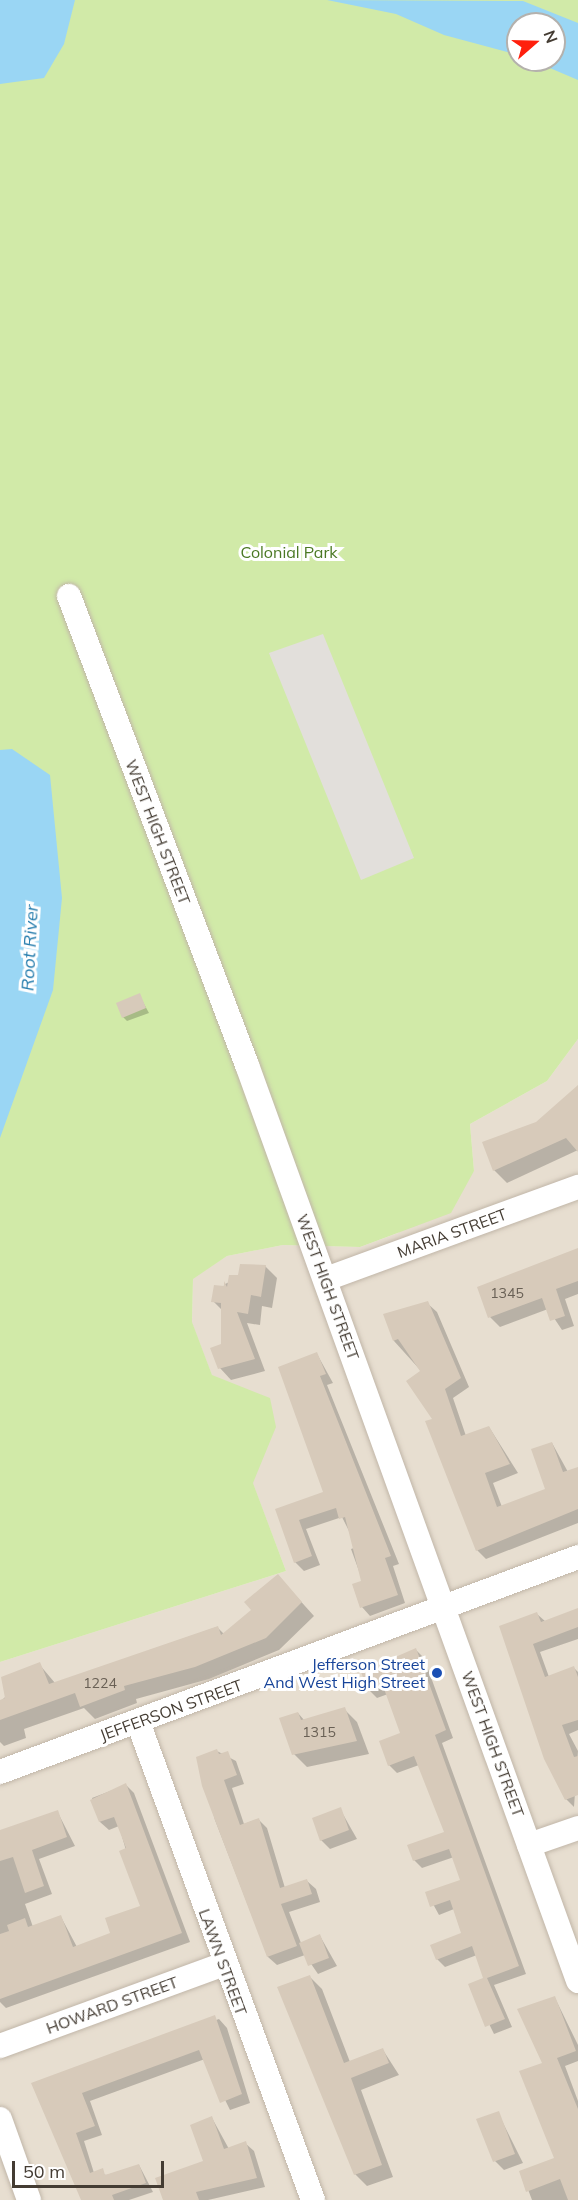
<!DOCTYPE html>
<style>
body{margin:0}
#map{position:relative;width:578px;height:2200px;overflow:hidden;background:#f2ece2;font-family:Mulish,sans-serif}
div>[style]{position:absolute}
.residential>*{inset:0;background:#e7ded0}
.green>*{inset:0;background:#d1eaa8}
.parking>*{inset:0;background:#e2dfdb}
.water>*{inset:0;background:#9ad6f4}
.shadow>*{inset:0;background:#0003}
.building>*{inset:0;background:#d7caba}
.roads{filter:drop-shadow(0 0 2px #c1b6a8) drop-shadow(0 0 2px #c1b6a8)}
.minor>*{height:24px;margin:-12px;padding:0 12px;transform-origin:12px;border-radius:12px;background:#fff}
.dots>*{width:16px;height:16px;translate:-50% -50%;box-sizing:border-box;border:3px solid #fff;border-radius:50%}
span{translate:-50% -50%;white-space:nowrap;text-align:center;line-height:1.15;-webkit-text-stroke:6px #fff;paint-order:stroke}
.number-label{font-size:14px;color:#696055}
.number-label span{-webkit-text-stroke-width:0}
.park-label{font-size:16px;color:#4a7823}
.street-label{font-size:16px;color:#443c33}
.transit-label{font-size:16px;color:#164399}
.right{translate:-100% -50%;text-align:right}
.water-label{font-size:18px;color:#267dad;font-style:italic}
.north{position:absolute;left:506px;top:12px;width:60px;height:60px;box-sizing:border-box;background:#fff;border:2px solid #b4b1ad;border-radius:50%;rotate:70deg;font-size:16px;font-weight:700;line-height:24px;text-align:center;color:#443c33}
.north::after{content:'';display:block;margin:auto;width:21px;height:27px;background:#ff200d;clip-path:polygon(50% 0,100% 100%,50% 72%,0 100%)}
.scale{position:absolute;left:12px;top:2161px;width:152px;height:27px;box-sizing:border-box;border:3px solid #443c33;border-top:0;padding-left:8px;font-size:18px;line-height:21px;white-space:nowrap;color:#443c33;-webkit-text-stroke:4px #fff;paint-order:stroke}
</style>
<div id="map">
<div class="residential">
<i style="clip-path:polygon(578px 1039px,578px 2200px,0 2200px,0 1662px,286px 1571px,192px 1323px,193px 1278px,227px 1256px,283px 1245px,360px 1247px,398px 1233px,474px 1171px,470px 1124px,547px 1081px)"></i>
</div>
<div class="green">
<i style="clip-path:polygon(evenodd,0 0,578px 0,578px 1039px,547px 1081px,470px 1124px,474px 1171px,451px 1213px,360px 1247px,283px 1245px,227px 1256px,193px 1279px,192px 1322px,212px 1375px,270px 1398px,276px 1427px,253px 1483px,286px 1571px,0 1662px,0 0,518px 24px,554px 24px,554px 60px,518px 60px,518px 24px)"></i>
</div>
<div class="parking">
<i style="clip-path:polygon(323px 634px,414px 858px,361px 880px,269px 653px)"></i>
</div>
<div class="water">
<i style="clip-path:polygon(0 0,75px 0,64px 44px,44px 78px,0 84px)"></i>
<i style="clip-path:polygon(327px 0,523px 1px,578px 23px,578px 80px,531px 60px,554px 60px,554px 24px,518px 24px,518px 55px,444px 35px,396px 14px)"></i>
<i style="clip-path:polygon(12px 749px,50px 775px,62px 898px,53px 990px,0 1138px,0 750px)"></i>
</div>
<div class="shadow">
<i style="clip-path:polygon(139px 995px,149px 1013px,127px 1021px,123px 1017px)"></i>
<i style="clip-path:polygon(578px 1087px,578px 1150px,507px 1183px,494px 1170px)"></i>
<i style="clip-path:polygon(578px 1249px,578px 1294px,565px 1299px,574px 1326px,562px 1330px,548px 1309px,500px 1327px,490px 1317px)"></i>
<i style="clip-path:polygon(265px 1266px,277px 1278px,272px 1308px,262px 1306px,260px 1325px,247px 1323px,265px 1371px,231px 1380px,220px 1368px,223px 1311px,213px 1301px,225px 1284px)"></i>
<i style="clip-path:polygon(427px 1303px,437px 1312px,469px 1387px,453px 1398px,466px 1436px,489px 1427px,518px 1473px,493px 1483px,502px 1507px,547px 1490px,552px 1443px,568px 1472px,578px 1469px,578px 1523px,486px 1559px,477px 1550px,422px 1372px,394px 1341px,385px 1315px)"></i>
<i style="clip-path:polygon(317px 1354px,333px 1383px,327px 1385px,399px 1564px,393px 1566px,405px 1603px,370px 1616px,362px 1607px,363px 1582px,351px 1549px,357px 1547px,342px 1517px,306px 1529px,320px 1565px,304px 1571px,295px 1562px,277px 1510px,324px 1493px)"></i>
<i style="clip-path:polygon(278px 1576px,314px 1616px,279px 1650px,209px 1679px,136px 1699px,137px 1703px,95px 1719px,84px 1708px,24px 1729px,26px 1738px,4px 1746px,0 1742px,0 1702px,39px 1664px,55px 1683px,217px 1627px,224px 1634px,253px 1610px)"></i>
<i style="clip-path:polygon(578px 1612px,578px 1639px,540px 1652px,549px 1677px,574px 1668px,578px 1672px,578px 1730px,569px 1734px,578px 1751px,574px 1807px,566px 1799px,501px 1627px,537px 1614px,546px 1622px)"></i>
<i style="clip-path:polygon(416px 1650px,424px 1658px,453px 1738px,442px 1743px,526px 1974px,494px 1985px,512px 2027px,494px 2034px,470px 1985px,485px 1979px,477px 1955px,445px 1967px,437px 1959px,463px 1934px,454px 1909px,439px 1915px,427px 1893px,462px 1881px,454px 1857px,422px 1868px,414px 1860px,446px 1833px,419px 1765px,397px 1773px,389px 1765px,402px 1734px,388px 1694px,377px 1698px,369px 1690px)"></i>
<i style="clip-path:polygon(344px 1709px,357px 1722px,369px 1754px,307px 1767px,294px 1754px,298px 1713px,304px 1720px)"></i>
<i style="clip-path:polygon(217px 1751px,236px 1761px,244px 1784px,232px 1788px,244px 1824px,258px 1819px,267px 1828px,285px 1888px,307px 1881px,316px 1889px,320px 1902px,289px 1912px,301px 1943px,320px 1936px,337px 1966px,318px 1974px,305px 1955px,277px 1965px,268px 1957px,215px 1820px,198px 1758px)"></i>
<i style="clip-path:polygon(126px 1785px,134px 1793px,190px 1942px,6px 2008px,0 2002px,0 1843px,57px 1811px,75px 1846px,39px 1859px,52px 1894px,25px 1904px,33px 1927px,61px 1917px,77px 1947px,112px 1934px,142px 1906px,119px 1826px,109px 1830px,100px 1822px,92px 1798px)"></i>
<i style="clip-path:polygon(340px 1809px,357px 1839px,330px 1849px,321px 1840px)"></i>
<i style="clip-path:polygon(310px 1977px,322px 1989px,350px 2062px,383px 2050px,399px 2075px,361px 2090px,393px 2177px,367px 2186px,355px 2174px)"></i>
<i style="clip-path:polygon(555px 1998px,578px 2045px,578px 2061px,565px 2066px,578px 2101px,578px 2200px,532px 2200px,521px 2171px,555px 2159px,544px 2064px)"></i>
<i style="clip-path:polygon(219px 2019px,227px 2028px,250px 2103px,230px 2110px,205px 2059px,90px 2101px,102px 2135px,84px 2141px,94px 2173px,107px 2175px,139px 2165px,153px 2192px,129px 2200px,83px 2200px,33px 2083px)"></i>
<i style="clip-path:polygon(498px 2113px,523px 2163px,504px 2170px,495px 2161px)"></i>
<i style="clip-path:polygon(212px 2118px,229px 2149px,245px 2143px,254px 2151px,265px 2187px,208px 2200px,164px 2200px,205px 2162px)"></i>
</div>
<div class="building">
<i style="clip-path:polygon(140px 993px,146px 1008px,122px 1018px,116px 1003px)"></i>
<i style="clip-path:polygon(578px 1085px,578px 1152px,566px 1138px,493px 1171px,482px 1142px,536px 1122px)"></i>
<i style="clip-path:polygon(578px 1248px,578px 1281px,556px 1289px,565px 1316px,550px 1321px,542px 1298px,488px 1318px,477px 1287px)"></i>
<i style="clip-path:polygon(240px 1264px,266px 1265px,261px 1297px,251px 1295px,248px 1314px,237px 1312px,255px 1359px,218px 1369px,210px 1348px,221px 1344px,221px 1303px,211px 1302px,214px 1285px,224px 1286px,224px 1281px,227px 1287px,229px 1275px,238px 1275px)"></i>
<i style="clip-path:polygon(428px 1301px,461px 1378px,445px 1389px,461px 1436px,489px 1426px,510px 1464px,485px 1473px,497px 1507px,545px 1489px,531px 1449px,552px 1442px,563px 1472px,578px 1467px,578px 1509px,476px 1551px,425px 1421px,432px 1419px,406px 1381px,420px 1371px,398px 1339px,393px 1341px,383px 1314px)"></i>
<i style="clip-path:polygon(317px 1352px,326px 1374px,320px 1376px,391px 1556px,385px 1558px,398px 1595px,360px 1608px,352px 1584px,361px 1581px,345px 1517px,339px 1519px,336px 1508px,299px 1520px,312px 1556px,294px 1563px,275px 1509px,323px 1492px,278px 1367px)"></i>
<i style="clip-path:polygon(278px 1574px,302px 1602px,266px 1638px,195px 1667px,124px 1686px,125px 1690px,80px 1707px,75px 1693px,0 1720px,0 1700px,5px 1698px,1px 1677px,40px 1662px,49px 1684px,218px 1626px,221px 1635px,251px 1610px,244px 1602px)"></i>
<i style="clip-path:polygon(578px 1608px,578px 1627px,533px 1644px,545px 1677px,574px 1666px,578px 1677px,578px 1720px,562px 1725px,574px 1757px,578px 1756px,578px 1795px,565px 1800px,544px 1759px,499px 1626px,537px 1612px,541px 1622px)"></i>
<i style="clip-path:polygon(416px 1648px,446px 1730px,435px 1735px,519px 1966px,487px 1978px,505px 2019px,485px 2027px,468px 1984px,483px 1978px,472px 1946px,436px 1960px,430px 1945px,461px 1933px,450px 1900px,430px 1907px,425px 1892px,460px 1880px,449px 1849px,413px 1861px,407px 1845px,444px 1832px,414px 1756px,388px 1766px,379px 1741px,400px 1733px,383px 1686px,368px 1691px,361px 1672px)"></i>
<i style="clip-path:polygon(345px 1707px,357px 1741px,292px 1755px,279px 1718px,298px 1712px,301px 1720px)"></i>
<i style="clip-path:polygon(217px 1749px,219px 1754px,228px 1751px,237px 1775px,224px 1780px,240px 1825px,259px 1818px,280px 1888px,307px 1879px,312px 1894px,281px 1904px,297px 1946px,267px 1957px,202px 1786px,196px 1757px)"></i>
<i style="clip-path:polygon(126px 1783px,182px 1933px,0 1999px,0 1934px,9px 1931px,7px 1925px,25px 1918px,28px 1927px,61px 1915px,73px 1947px,110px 1933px,105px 1918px,140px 1906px,119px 1851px,126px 1848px,114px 1817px,99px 1822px,90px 1800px)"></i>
<i style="clip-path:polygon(341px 1807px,349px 1830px,320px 1841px,312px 1818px)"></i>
<i style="clip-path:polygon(58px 1810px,67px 1837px,32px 1850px,44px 1886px,25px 1893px,13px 1857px,0 1861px,0 1830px)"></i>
<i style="clip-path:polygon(320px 1934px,329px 1958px,308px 1966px,299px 1943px)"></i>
<i style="clip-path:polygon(310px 1975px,344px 2063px,383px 2048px,389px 2063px,351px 2078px,382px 2165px,354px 2175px,277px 1987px)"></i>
<i style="clip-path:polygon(555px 1996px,576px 2051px,557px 2058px,578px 2109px,578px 2200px,568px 2200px,560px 2179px,526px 2192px,519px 2171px,554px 2158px,519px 2071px,542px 2063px,517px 2009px)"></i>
<i style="clip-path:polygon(215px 2015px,242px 2094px,220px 2103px,199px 2050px,82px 2093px,95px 2126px,76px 2133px,90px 2173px,103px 2168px,105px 2175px,139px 2164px,146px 2183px,112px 2195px,114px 2200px,81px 2200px,31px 2083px)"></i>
<i style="clip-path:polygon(499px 2111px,515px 2154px,493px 2162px,476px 2119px)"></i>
<i style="clip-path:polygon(212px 2116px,224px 2149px,246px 2141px,257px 2178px,196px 2192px,199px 2200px,163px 2200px,155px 2178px,203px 2161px,190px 2125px)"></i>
</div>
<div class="roads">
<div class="minor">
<i style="left:69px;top:596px;width:502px;rotate:69.22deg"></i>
<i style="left:247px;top:1065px;width:974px;rotate:70.13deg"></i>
<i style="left:326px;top:1279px;width:268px;rotate:-20.1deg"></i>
<i style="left:138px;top:1722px;width:509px;rotate:69.89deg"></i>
<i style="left:0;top:1772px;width:617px;rotate:-20.4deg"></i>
<i style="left:529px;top:1845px;width:52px;rotate:-19.1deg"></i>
<i style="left:0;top:2046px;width:239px;rotate:-20.1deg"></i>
<i style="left:0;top:2119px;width:86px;rotate:70.3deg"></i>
</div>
</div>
<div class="dots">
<i style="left:437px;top:1673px;background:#1a4fb4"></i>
</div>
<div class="number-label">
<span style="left:507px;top:1293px">1345</span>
<span style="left:100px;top:1683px">1224</span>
<span style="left:319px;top:1732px">1315</span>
</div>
<div class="park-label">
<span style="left:289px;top:552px">Colonial Park</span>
</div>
<div class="street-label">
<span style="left:158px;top:832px;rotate:69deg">WEST HIGH STREET</span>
<span style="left:452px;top:1233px;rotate:-20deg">MARIA STREET</span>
<span style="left:328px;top:1287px;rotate:70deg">WEST HIGH STREET</span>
<span style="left:171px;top:1710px;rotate:-20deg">JEFFERSON STREET</span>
<span style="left:493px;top:1744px;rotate:70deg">WEST HIGH STREET</span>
<span style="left:223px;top:1962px;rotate:70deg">LAWN STREET</span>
<span style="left:112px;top:2005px;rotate:-20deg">HOWARD STREET</span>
</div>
<div class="transit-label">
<span class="right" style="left:425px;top:1673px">Jefferson Street<br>And West High Street</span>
</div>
<div class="water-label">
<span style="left:30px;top:948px;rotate:-87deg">Root River</span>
</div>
<div class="north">N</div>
<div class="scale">50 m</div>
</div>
